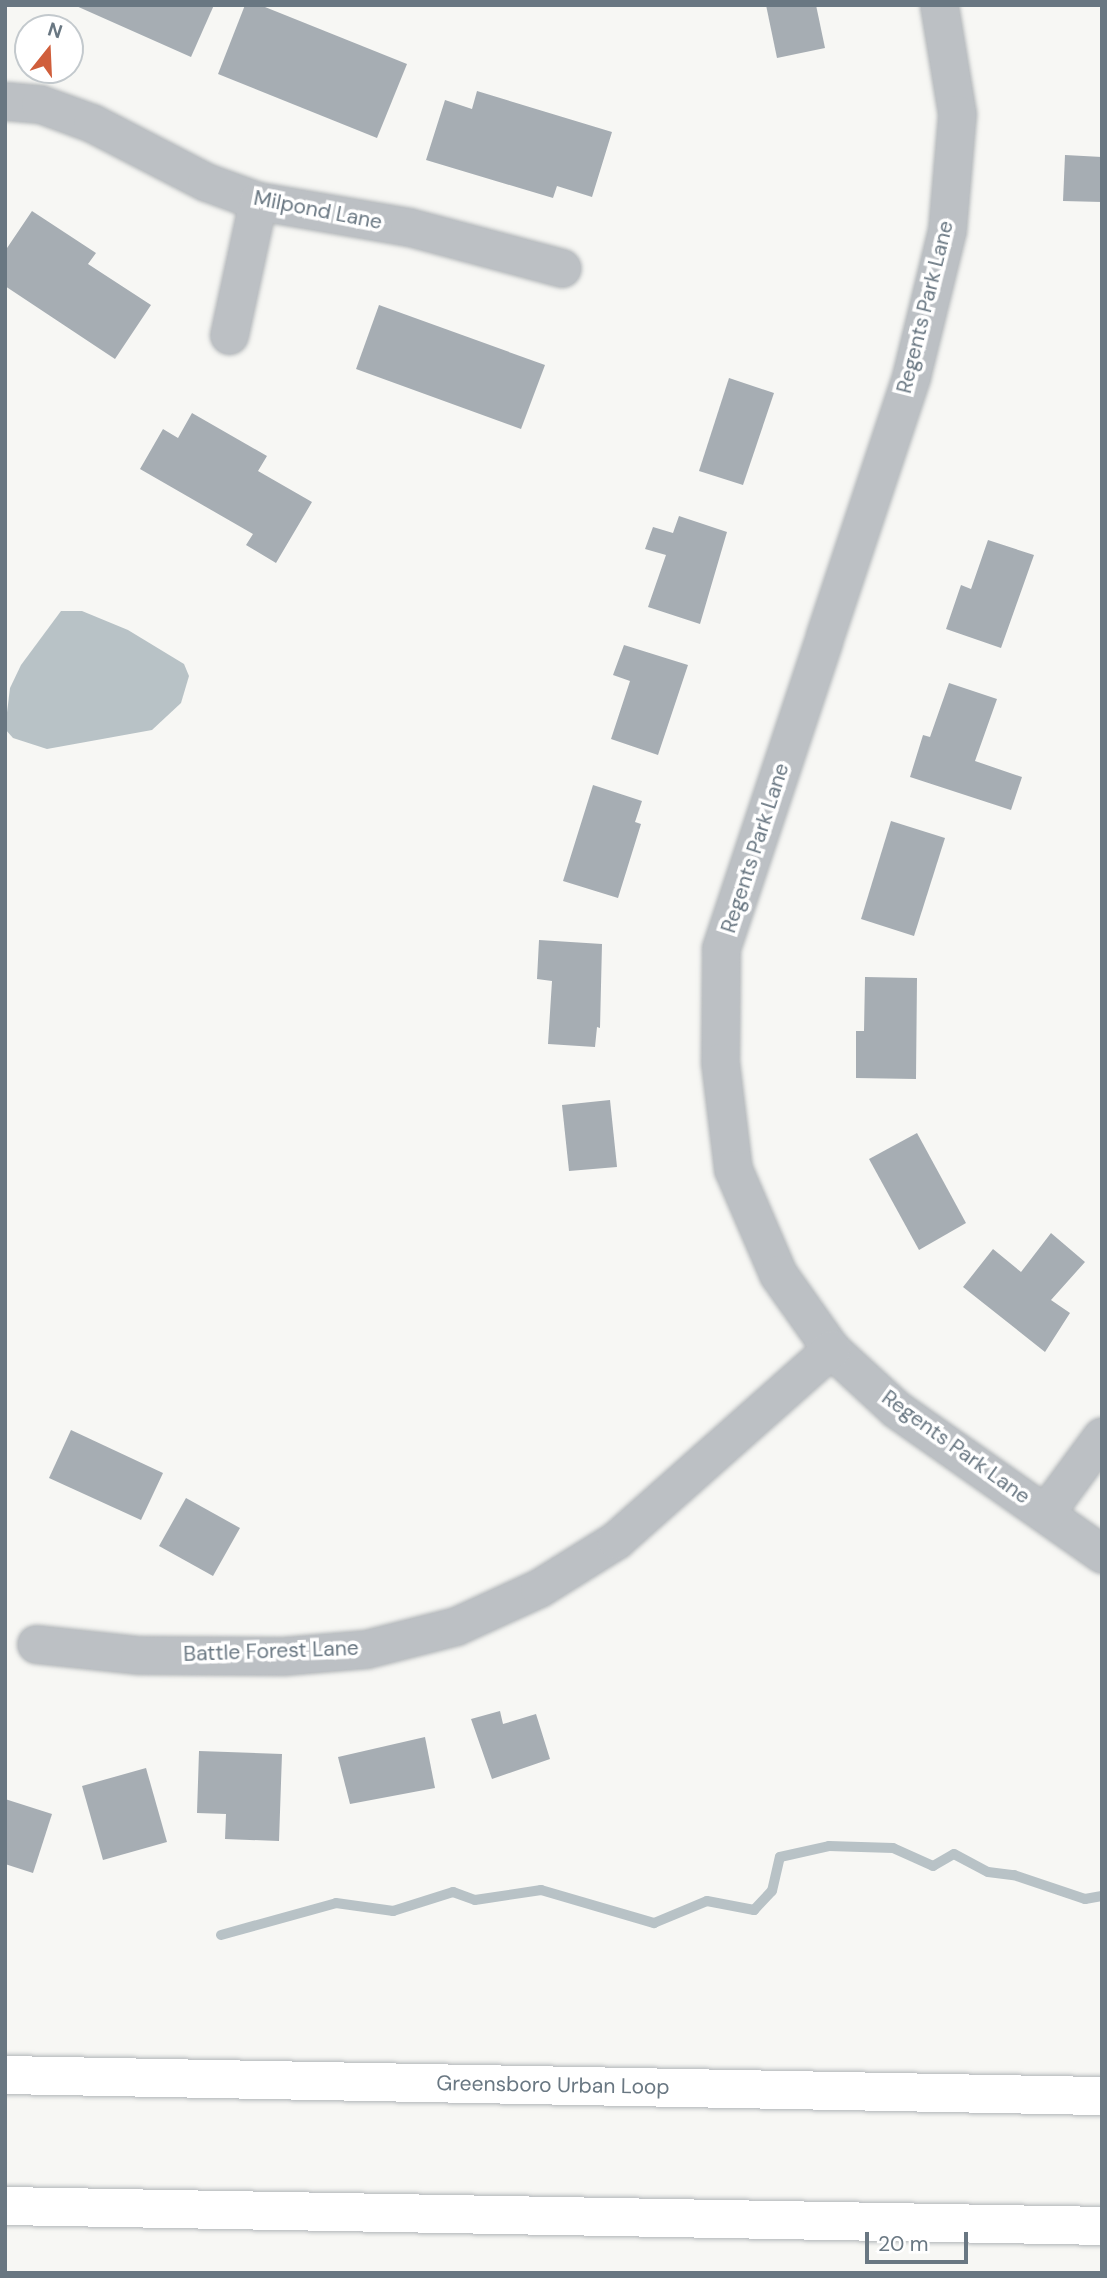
<!DOCTYPE html>
<style>
body{margin:0}
#map{position:relative;width:1107px;height:2278px;overflow:hidden;background:#f7f7f4;font-family:"DM Sans",sans-serif}
div>[style]{position:absolute}
.water>*{inset:0;background:#b8c2c6}
.stream>*{height:10px;margin:-5px;padding:0 5px;transform-origin:5px;border-radius:5px;background:#b8c2c6}
.building>*{inset:0;background:#a6adb3}
.roads{filter:drop-shadow(0 0 2px #b2b6b9) drop-shadow(0 0 2px #b2b6b9)}
.street>*{height:37px;margin:-18.5px;padding:0 18.5px;transform-origin:18.5px;border-radius:18.5px;background:#bcc0c4}
.highway>*{height:38px;margin:-19px;padding:0 19px;transform-origin:19px;border-radius:19px;background:#fff}
span{translate:-50% -50%;white-space:nowrap;text-align:center;line-height:1.15;-webkit-text-stroke:7px #fff;paint-order:stroke}
.street-label{font-size:21px;color:#697782}
.frame{position:absolute;inset:0;border:7px solid #697782;pointer-events:none}
.north{position:absolute;left:14px;top:14px;width:70px;height:70px;box-sizing:border-box;background:#fff;border:2px solid #c3c9cd;border-radius:50%;rotate:18deg;font-size:19px;font-weight:700;line-height:28px;text-align:center;color:#697782}
.north::after{content:'';display:block;margin:auto;width:24px;height:32px;background:#d05e3b;clip-path:polygon(50% 0,100% 100%,50% 72%,0 100%)}
.scale{position:absolute;left:865px;top:2232px;width:103px;height:32px;box-sizing:border-box;border:4px solid #697782;border-top:0;padding-left:9px;font-size:21px;line-height:24px;white-space:nowrap;color:#697782;-webkit-text-stroke:5px #fff;paint-order:stroke}
</style>
<div id="map">
<div class="water">
<i style="clip-path:polygon(61px 611px,82px 611px,128px 630px,184px 664px,189px 676px,181px 703px,152px 730px,47px 749px,13px 738px,5px 729px,10px 688px,21px 665px)"></i>
</div>
<div class="stream">
<i style="left:221px;top:1935px;width:119px;rotate:-15.5deg"></i>
<i style="left:336px;top:1903px;width:58px;rotate:8deg"></i>
<i style="left:393px;top:1911px;width:63px;rotate:-17.6deg"></i>
<i style="left:453px;top:1892px;width:23px;rotate:20deg"></i>
<i style="left:475px;top:1900px;width:67px;rotate:-8.6deg"></i>
<i style="left:541px;top:1890px;width:118px;rotate:16.3deg"></i>
<i style="left:654px;top:1923px;width:57px;rotate:-22.5deg"></i>
<i style="left:707px;top:1901px;width:48px;rotate:10.8deg"></i>
<i style="left:754px;top:1910px;width:26px;rotate:-47deg"></i>
<i style="left:772px;top:1891px;width:35px;rotate:-77deg"></i>
<i style="left:780px;top:1857px;width:50px;rotate:-12.7deg"></i>
<i style="left:829px;top:1846px;width:64px;rotate:1.8deg"></i>
<i style="left:893px;top:1848px;width:44px;rotate:24.2deg"></i>
<i style="left:933px;top:1866px;width:24px;rotate:-30deg"></i>
<i style="left:954px;top:1854px;width:38px;rotate:28deg"></i>
<i style="left:988px;top:1872px;width:26px;rotate:7deg"></i>
<i style="left:1014px;top:1875px;width:75px;rotate:18.7deg"></i>
<i style="left:1085px;top:1899px;width:17px;rotate:-10deg"></i>
</div>
<div class="building">
<i style="clip-path:polygon(74px 5px,214px 5px,191px 57px)"></i>
<i style="clip-path:polygon(245px 5px,260px 5px,407px 64px,377px 138px,218px 74px)"></i>
<i style="clip-path:polygon(766px 5px,816px 5px,825px 48px,777px 58px)"></i>
<i style="clip-path:polygon(477px 91px,612px 132px,592px 197px,557px 186px,553px 198px,426px 160px,445px 100px,472px 109px)"></i>
<i style="clip-path:polygon(1065px 155px,1102px 157px,1102px 202px,1063px 201px)"></i>
<i style="clip-path:polygon(32px 211px,96px 253px,88px 264px,151px 305px,115px 359px,5px 286px,5px 251px)"></i>
<i style="clip-path:polygon(379px 305px,545px 365px,521px 429px,356px 369px)"></i>
<i style="clip-path:polygon(729px 378px,774px 393px,743px 485px,699px 471px)"></i>
<i style="clip-path:polygon(192px 413px,267px 456px,258px 471px,312px 502px,276px 563px,246px 545px,253px 534px,140px 469px,163px 429px,178px 438px)"></i>
<i style="clip-path:polygon(679px 516px,727px 532px,700px 624px,648px 607px,666px 555px,645px 549px,653px 527px,673px 533px)"></i>
<i style="clip-path:polygon(988px 540px,1034px 555px,1001px 648px,946px 629px,961px 585px,971px 589px)"></i>
<i style="clip-path:polygon(624px 645px,688px 665px,658px 755px,611px 739px,630px 681px,613px 675px)"></i>
<i style="clip-path:polygon(949px 683px,997px 699px,975px 761px,1022px 777px,1011px 810px,910px 777px,923px 735px,930px 737px)"></i>
<i style="clip-path:polygon(593px 785px,642px 801px,635px 822px,641px 824px,618px 898px,563px 881px)"></i>
<i style="clip-path:polygon(891px 821px,945px 838px,914px 936px,861px 919px)"></i>
<i style="clip-path:polygon(539px 940px,602px 944px,600px 1028px,597px 1027px,595px 1047px,548px 1044px,552px 981px,537px 979px)"></i>
<i style="clip-path:polygon(865px 977px,917px 978px,916px 1079px,856px 1078px,856px 1031px,864px 1031px)"></i>
<i style="clip-path:polygon(610px 1100px,617px 1167px,569px 1171px,562px 1105px)"></i>
<i style="clip-path:polygon(917px 1133px,966px 1223px,919px 1250px,869px 1159px)"></i>
<i style="clip-path:polygon(1051px 1233px,1085px 1262px,1051px 1300px,1070px 1313px,1045px 1352px,963px 1287px,993px 1249px,1021px 1272px)"></i>
<i style="clip-path:polygon(71px 1430px,163px 1473px,141px 1520px,49px 1478px)"></i>
<i style="clip-path:polygon(186px 1498px,240px 1528px,213px 1576px,159px 1546px)"></i>
<i style="clip-path:polygon(500px 1711px,503px 1724px,536px 1714px,550px 1759px,492px 1779px,471px 1719px)"></i>
<i style="clip-path:polygon(425px 1737px,435px 1788px,350px 1804px,338px 1757px)"></i>
<i style="clip-path:polygon(199px 1751px,282px 1754px,279px 1841px,225px 1839px,226px 1814px,197px 1813px)"></i>
<i style="clip-path:polygon(146px 1768px,167px 1842px,103px 1860px,82px 1786px)"></i>
<i style="clip-path:polygon(5px 1799px,52px 1814px,33px 1873px,5px 1864px)"></i>
</div>
<div class="roads">
<div class="street">
<i style="left:939px;top:5px;width:110px;rotate:80.6deg"></i>
<i style="left:957px;top:114px;width:116px;rotate:94.9deg"></i>
<i style="left:947px;top:230px;width:151px;rotate:103.8deg"></i>
<i style="left:911px;top:377px;width:602px;rotate:108.4deg"></i>
<i style="left:721px;top:948px;width:114px;rotate:90.5deg"></i>
<i style="left:720px;top:1062px;width:108px;rotate:83.1deg"></i>
<i style="left:733px;top:1169px;width:114px;rotate:66.8deg"></i>
<i style="left:778px;top:1274px;width:92px;rotate:54.8deg"></i>
<i style="left:831px;top:1349px;width:88px;rotate:42.7deg"></i>
<i style="left:896px;top:1409px;width:252px;rotate:35.1deg"></i>
<i style="left:5px;top:101px;width:35px;rotate:5deg"></i>
<i style="left:40px;top:104px;width:55px;rotate:20.1deg"></i>
<i style="left:92px;top:123px;width:128px;rotate:27.4deg"></i>
<i style="left:206px;top:182px;width:55px;rotate:20.1deg"></i>
<i style="left:258px;top:201px;width:153px;rotate:9.8deg"></i>
<i style="left:409px;top:227px;width:158px;rotate:15deg"></i>
<i style="left:229px;top:335px;width:137px;rotate:-77.8deg"></i>
<i style="left:1046px;top:1512px;width:94px;rotate:-53.6deg"></i>
<i style="left:36px;top:1644px;width:104px;rotate:6.1deg"></i>
<i style="left:139px;top:1655px;width:144px;rotate:0.4deg"></i>
<i style="left:283px;top:1656px;width:83px;rotate:-4.8deg"></i>
<i style="left:366px;top:1649px;width:93px;rotate:-14.3deg"></i>
<i style="left:456px;top:1626px;width:91px;rotate:-24.6deg"></i>
<i style="left:539px;top:1588px;width:91px;rotate:-31.9deg"></i>
<i style="left:616px;top:1540px;width:288px;rotate:-41.6deg"></i>
</div>
<div class="highway">
<i style="left:5px;top:2075px;width:1097px;rotate:1.1deg"></i>
<i style="left:5px;top:2206px;width:1097px;rotate:1.04deg"></i>
</div>
</div>
<div class="street-label">
<span style="left:318px;top:210px;rotate:11deg">Milpond Lane</span>
<span style="left:925px;top:307px;rotate:-76deg">Regents Park Lane</span>
<span style="left:755px;top:848px;rotate:-72deg">Regents Park Lane</span>
<span style="left:956px;top:1447px;rotate:36deg">Regents Park Lane</span>
<span style="left:271px;top:1651px;rotate:-2deg">Battle Forest Lane</span>
<span style="left:553px;top:2085px;rotate:1deg">Greensboro Urban Loop</span>
</div>
<div class="frame"></div>
<div class="north">N</div>
<div class="scale">20 m</div>
</div>
